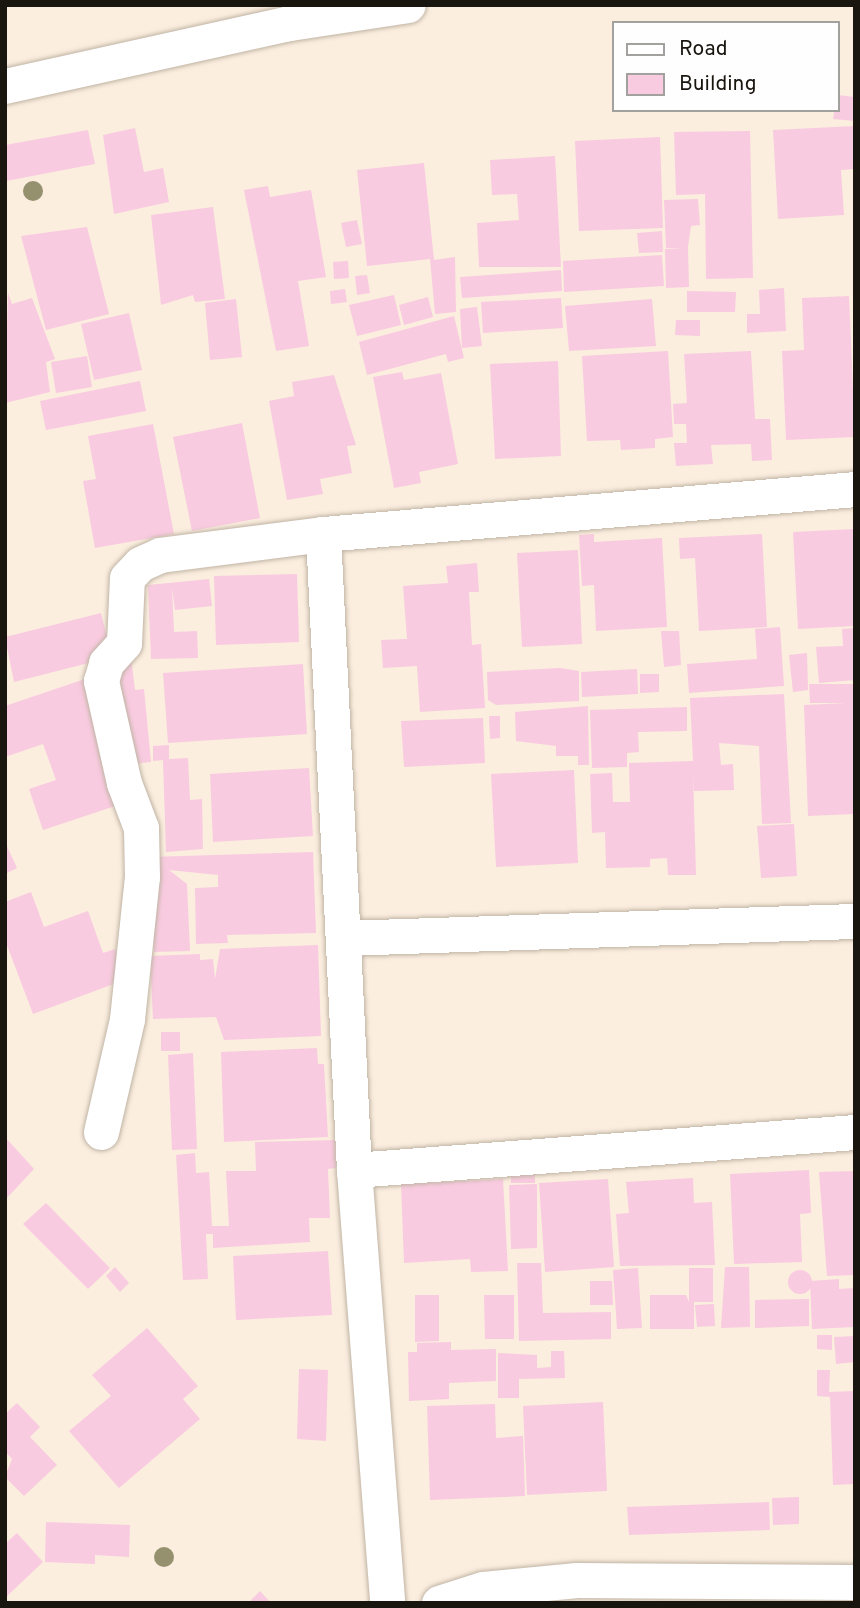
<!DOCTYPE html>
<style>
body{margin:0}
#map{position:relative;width:860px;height:1608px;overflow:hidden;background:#fbeedf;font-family:Overpass,sans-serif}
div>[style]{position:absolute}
.building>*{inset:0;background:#f9cbe0}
.round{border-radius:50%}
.roads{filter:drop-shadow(0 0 2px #c0b4a5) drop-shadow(0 0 2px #c0b4a5)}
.street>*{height:35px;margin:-17.5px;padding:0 17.5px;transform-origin:17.5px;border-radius:17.5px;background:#fff}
.trees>*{width:20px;height:20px;margin:-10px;border-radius:50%;background:#95906d}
span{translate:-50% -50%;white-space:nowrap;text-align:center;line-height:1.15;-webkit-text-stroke:6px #fefefe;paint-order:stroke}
.frame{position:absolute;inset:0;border:7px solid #19150f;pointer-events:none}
.legend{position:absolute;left:612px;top:21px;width:228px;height:91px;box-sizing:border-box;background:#fefefe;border:2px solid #a2a19e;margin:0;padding:9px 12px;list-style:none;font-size:21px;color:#19150f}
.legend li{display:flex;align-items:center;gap:14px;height:35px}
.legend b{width:35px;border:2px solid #a2a19e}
</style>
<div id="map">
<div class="building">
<i style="clip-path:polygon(837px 95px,855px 97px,855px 121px,833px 119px)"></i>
<i style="clip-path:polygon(855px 126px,855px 169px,841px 170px,844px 215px,778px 219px,773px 130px)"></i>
<i style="clip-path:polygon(135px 128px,144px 172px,163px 168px,169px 202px,114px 214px,103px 135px)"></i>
<i style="clip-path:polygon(88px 130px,95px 164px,6px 181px,5px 145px)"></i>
<i style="clip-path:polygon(750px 131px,753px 278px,706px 279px,705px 194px,676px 195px,674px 132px)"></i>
<i style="clip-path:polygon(660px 137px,663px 228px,579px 231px,575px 141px)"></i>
<i style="clip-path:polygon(555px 156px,561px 267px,479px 267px,477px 223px,519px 220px,517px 194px,492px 195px,490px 160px)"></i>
<i style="clip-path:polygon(424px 163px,434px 260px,455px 257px,456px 312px,435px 314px,430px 259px,367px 266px,357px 170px)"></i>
<i style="clip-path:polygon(268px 186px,270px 197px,311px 190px,326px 277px,298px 281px,309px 346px,276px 351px,244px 190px)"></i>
<i style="clip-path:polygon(698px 199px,700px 225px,691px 226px,688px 247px,689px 287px,666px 288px,665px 249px,683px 248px,666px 248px,664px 200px)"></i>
<i style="clip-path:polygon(213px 207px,225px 299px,195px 302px,193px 295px,161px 305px,151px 215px)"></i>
<i style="clip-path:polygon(357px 220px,362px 244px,346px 247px,341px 223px)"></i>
<i style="clip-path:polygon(87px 227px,109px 314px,46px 330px,21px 236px)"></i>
<i style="clip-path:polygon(662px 231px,663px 252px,639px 253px,637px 233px)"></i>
<i style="clip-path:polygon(662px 255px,664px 286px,564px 292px,563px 261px)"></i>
<i style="clip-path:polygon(348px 261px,349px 278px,334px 279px,333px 262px)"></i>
<i style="clip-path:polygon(561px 270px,562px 291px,462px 298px,460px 277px)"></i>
<i style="clip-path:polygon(367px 275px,370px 293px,357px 295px,355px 276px)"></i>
<i style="clip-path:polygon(784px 288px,786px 331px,747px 333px,747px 314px,760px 314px,759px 290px)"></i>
<i style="clip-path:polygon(345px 289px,347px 302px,331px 304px,330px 291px)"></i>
<i style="clip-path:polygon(687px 291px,736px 292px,735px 312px,687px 312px)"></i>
<i style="clip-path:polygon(8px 293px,12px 304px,32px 298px,55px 359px,46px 362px,50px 392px,5px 403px)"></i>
<i style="clip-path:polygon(394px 295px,401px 325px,357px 336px,349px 305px)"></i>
<i style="clip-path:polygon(849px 296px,855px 437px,786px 440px,782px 351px,804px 350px,802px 298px)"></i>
<i style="clip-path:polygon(428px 297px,433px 317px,404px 325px,399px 305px)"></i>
<i style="clip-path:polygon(561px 298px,563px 328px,483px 333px,481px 302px)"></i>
<i style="clip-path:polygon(236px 299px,242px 357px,210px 360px,205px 303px)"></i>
<i style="clip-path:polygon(652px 299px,656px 346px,569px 351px,565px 306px)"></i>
<i style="clip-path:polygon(477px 307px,482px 346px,462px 348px,460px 309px)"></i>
<i style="clip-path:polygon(129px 313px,142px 370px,94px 380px,81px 324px)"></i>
<i style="clip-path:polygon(454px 316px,464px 358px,448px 362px,446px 354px,367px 375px,359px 342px)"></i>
<i style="clip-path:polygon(676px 320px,700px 320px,700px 336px,675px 335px)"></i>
<i style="clip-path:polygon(668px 351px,673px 437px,655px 439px,655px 448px,621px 450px,620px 440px,587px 441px,582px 356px)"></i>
<i style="clip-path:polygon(751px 351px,755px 419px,770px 419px,772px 460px,752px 461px,751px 444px,711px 445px,713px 464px,676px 466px,674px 443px,687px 443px,686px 424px,674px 424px,673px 404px,687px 403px,684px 354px)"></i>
<i style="clip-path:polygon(87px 356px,92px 387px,56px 393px,51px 362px)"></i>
<i style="clip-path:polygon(558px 361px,561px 456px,495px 459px,490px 364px)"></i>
<i style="clip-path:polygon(402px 372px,404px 380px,441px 373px,458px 464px,419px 472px,421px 483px,394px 488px,373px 377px)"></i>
<i style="clip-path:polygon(334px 375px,356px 445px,347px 446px,352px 473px,320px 479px,323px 494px,287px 500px,269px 401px,294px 396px,292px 382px)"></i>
<i style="clip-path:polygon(140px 381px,146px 411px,46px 430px,40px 401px)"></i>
<i style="clip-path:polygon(242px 423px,260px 518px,192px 531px,173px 437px)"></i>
<i style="clip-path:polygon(153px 424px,174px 534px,95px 548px,83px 481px,96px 479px,88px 436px)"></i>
<i style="clip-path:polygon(855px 529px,855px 626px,798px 629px,793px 532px)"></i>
<i style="clip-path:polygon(594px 534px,594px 542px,662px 538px,667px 627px,596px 631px,594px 585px,582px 586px,579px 535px)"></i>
<i style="clip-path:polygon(762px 534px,767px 627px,699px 631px,695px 558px,680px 559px,679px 538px)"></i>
<i style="clip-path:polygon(578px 550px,582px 644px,522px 647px,517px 553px)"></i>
<i style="clip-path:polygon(477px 563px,479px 592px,469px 592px,472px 645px,481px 644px,485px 708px,420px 712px,417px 666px,383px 668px,381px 640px,407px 639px,403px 586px,448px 583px,446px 566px)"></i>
<i style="clip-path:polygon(297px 574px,299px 642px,216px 645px,214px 576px)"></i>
<i style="clip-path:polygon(209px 579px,212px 606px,175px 610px,172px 588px,174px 632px,197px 631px,198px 658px,151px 659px,148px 585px)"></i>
<i style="clip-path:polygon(101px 613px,112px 657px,14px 682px,5px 637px)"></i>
<i style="clip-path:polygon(780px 627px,784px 686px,689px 693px,687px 664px,757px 659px,755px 629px)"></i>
<i style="clip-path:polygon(855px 628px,855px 680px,819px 683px,816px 647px,843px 646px,842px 629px)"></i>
<i style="clip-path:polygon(661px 631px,679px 631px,681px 665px,664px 667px)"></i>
<i style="clip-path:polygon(807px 653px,808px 690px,793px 692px,789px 655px)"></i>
<i style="clip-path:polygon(131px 658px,135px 690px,144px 689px,151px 762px,121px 765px,110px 660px)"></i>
<i style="clip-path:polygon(303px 664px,307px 734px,168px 743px,163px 673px)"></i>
<i style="clip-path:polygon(560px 668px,579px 671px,579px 701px,496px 705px,488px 700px,487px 672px)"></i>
<i style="clip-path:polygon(637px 669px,638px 694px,582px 697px,581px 672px)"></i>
<i style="clip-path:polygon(640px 674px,659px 674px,659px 692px,640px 693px)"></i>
<i style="clip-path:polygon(85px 679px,127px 802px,43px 830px,29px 789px,56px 780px,43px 744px,5px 757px,5px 706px)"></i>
<i style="clip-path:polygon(809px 684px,855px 684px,855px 814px,808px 816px,804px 705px,847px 703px,810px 703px)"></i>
<i style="clip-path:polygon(784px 694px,791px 823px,762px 824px,759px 746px,719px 743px,721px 765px,733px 764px,734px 790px,694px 791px,693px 774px,696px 875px,668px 875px,667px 858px,650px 859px,650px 867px,606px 868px,605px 832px,592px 833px,590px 774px,612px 773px,613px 802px,630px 802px,629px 763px,693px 761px,690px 698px)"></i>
<i style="clip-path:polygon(588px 706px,589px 765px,578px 765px,578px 756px,556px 756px,556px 746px,516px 741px,515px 712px)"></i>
<i style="clip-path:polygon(687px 707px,687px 731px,638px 732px,639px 752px,627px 753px,627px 767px,592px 768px,590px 710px)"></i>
<i style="clip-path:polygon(489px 716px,500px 716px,500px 738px,490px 739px)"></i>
<i style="clip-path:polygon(483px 718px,485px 763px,404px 767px,401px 721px)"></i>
<i style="clip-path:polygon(169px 745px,169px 759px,188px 758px,190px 800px,202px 799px,203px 849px,166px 852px,163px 760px,153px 761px,153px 746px)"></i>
<i style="clip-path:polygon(309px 768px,313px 836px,213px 842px,210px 774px)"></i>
<i style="clip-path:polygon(574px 770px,578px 863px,496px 867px,491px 774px)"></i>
<i style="clip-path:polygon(794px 824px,797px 876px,761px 878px,757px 826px)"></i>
<i style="clip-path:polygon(5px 842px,17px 868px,5px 874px)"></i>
<i style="clip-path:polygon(313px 852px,316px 933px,227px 935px,228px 943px,196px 944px,195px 888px,218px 887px,218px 875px,169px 870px,187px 884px,190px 951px,154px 952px,150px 857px)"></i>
<i style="clip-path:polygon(31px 892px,44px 927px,88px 911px,103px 953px,115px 949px,127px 979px,33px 1014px,5px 940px,5px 902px)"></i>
<i style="clip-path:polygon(318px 945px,321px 1036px,224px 1040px,216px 1017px,153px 1019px,150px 956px,200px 954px,200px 960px,213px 959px,215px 979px,220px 949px)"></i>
<i style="clip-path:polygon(161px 1032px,180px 1032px,180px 1051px,161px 1051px)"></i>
<i style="clip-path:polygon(317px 1048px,318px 1064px,324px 1064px,328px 1137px,224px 1142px,221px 1052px)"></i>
<i style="clip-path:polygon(193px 1053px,197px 1149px,172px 1150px,168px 1055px)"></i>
<i style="clip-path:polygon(5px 1137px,34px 1169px,5px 1200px)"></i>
<i style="clip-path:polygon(335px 1140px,336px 1168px,328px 1169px,330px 1218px,309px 1218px,310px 1242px,213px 1248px,213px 1234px,206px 1234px,208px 1279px,183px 1280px,176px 1155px,195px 1153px,196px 1173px,209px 1172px,212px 1226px,229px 1226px,226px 1171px,256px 1171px,255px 1142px)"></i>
<i style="clip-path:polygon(511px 1165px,535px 1166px,535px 1183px,511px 1183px)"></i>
<i style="clip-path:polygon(809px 1170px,811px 1213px,800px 1214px,802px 1262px,734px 1264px,730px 1174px)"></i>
<i style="clip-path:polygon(855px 1171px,855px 1275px,827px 1276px,819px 1172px)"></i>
<i style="clip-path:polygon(693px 1178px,694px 1203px,712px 1202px,715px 1265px,620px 1266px,616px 1214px,629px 1213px,626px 1182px)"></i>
<i style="clip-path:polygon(503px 1179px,508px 1271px,471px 1272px,470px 1259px,404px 1263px,401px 1184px)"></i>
<i style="clip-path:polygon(608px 1179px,614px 1267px,545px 1272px,539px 1183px)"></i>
<i style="clip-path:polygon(537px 1184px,537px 1248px,511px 1249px,509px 1185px)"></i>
<i style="clip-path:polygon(46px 1203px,110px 1268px,88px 1289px,23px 1224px)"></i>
<i style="clip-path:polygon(328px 1251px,332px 1315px,236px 1320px,233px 1256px)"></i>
<i style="clip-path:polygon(517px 1263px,541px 1263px,543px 1313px,611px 1312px,611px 1339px,519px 1341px)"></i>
<i style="clip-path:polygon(115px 1267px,129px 1283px,120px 1292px,106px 1276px)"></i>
<i style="clip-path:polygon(725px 1267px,749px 1267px,750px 1327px,721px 1328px)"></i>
<i style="clip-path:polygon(638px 1268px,642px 1328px,617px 1329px,613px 1270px)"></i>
<i style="clip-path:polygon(689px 1268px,713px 1268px,713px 1302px,694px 1302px,694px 1329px,650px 1329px,650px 1295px,686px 1295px,689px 1302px)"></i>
<i class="round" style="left:788px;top:1270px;width:24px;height:24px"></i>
<i style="clip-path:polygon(839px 1279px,839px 1289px,855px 1288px,855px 1327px,812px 1329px,810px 1281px)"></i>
<i style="clip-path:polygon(590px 1281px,612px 1281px,613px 1305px,590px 1305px)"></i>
<i style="clip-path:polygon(415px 1295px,439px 1295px,439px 1341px,415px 1342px)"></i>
<i style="clip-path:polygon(484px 1295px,514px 1295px,514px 1339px,485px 1339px)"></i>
<i style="clip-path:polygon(809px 1299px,809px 1326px,755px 1328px,755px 1300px)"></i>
<i style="clip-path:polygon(714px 1304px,715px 1326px,697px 1327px,695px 1305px)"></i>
<i style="clip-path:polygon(147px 1328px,198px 1386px,183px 1399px,200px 1419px,119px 1488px,69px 1431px,111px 1396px,92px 1375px)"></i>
<i style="clip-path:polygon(817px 1335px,832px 1335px,832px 1350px,817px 1349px)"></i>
<i style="clip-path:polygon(855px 1336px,855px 1362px,836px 1364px,834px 1337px)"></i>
<i style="clip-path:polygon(451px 1342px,451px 1350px,496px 1349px,496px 1381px,449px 1383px,449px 1399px,409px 1401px,408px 1352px,417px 1352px,417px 1343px)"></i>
<i style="clip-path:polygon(551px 1351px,564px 1351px,565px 1378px,519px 1379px,519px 1398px,498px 1398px,498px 1353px,537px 1355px,537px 1368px,551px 1367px)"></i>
<i style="clip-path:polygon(299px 1369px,328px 1370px,326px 1441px,297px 1439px)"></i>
<i style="clip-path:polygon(817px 1370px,830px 1370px,829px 1392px,855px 1391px,855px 1484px,833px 1485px,830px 1397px,817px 1396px)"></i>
<i style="clip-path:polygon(603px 1402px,607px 1491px,527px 1495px,523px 1406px)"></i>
<i style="clip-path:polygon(17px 1403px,40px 1427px,30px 1437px,57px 1465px,24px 1496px,5px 1477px,12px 1459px,5px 1451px,5px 1414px)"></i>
<i style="clip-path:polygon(495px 1404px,496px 1438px,523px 1436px,525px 1496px,430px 1500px,427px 1406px)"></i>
<i style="clip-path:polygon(799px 1497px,799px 1524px,773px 1525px,772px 1498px)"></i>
<i style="clip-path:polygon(769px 1502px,770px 1530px,629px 1535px,627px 1507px)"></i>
<i style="clip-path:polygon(46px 1522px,130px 1525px,129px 1557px,95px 1555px,95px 1564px,45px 1562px)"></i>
<i style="clip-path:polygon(17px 1533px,43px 1562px,5px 1598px,5px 1544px)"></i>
<i style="clip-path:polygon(260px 1591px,271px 1603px,248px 1603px)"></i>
</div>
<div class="roads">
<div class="street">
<i style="left:5px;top:86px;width:291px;rotate:-12.5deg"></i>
<i style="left:289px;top:23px;width:120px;rotate:-8.6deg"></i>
<i style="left:323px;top:534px;width:637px;rotate:87.21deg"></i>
<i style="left:354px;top:1170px;width:434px;rotate:85.6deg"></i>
<i style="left:344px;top:938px;width:511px;rotate:-1.91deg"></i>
<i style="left:101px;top:1132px;width:116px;rotate:-77deg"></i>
<i style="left:127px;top:1019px;width:143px;rotate:-84deg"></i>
<i style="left:142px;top:877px;width:49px;rotate:-91.2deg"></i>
<i style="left:141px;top:828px;width:48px;rotate:-110.7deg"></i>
<i style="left:124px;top:783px;width:105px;rotate:-102.7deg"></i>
<i style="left:101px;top:681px;width:19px;rotate:-74deg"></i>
<i style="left:106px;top:663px;width:27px;rotate:-48deg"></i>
<i style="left:124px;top:643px;width:65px;rotate:-87.4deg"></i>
<i style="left:127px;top:578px;width:19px;rotate:-47deg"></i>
<i style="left:140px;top:564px;width:22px;rotate:-24deg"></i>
<i style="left:160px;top:555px;width:164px;rotate:-7.3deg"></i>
<i style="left:323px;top:534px;width:534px;rotate:-4.83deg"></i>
<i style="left:354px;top:1170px;width:502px;rotate:-4.34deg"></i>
<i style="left:439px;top:1603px;width:46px;rotate:-17.7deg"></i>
<i style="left:483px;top:1589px;width:94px;rotate:-5.5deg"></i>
<i style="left:577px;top:1580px;width:278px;rotate:0.4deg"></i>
</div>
</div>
<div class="trees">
<i style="left:33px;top:191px"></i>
<i style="left:164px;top:1557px"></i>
</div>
<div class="frame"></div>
<ul class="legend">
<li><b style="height:9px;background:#fff"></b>Road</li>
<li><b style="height:19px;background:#f9cbe0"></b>Building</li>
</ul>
</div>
